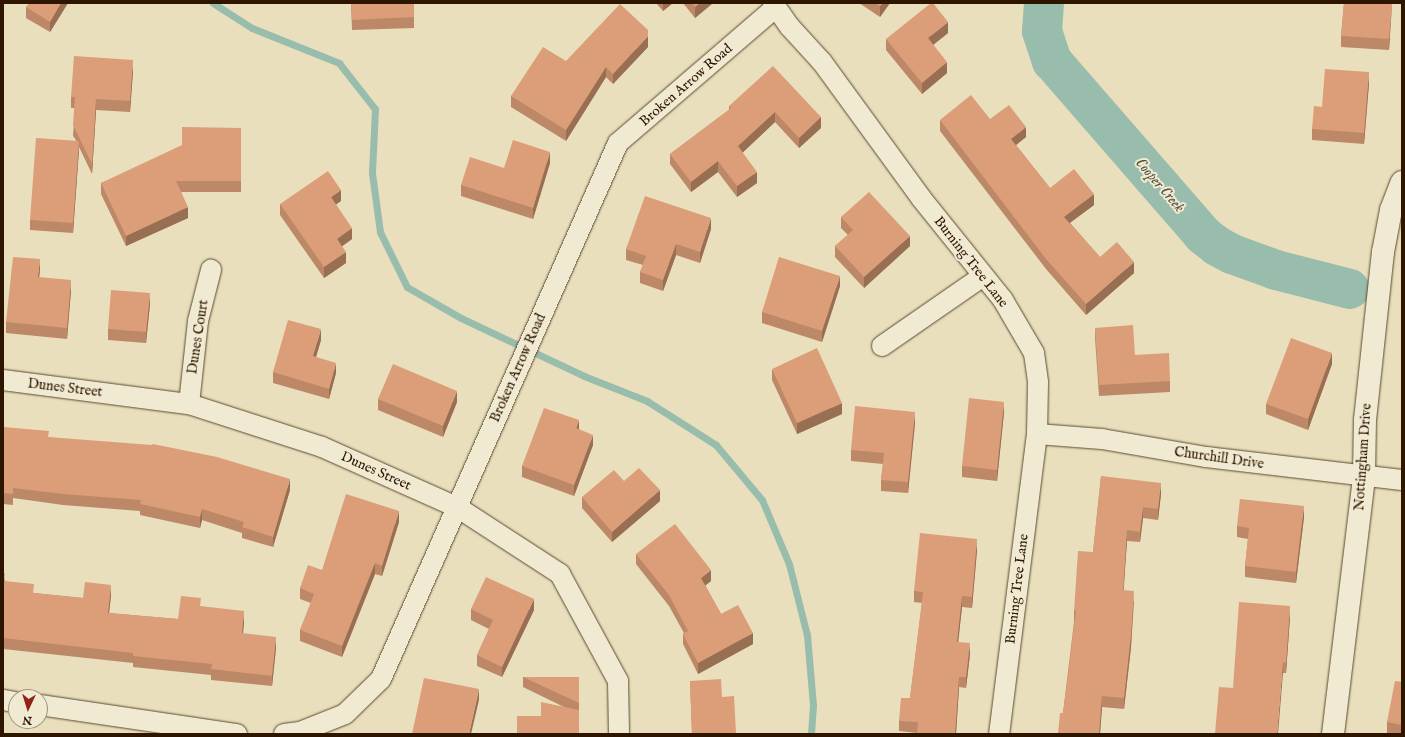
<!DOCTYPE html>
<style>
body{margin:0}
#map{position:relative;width:1405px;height:737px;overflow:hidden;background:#e9dfbc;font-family:"IM FELL English",serif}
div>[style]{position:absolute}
.stream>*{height:7px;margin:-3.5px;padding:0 3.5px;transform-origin:3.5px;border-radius:3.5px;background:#98bdac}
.river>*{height:40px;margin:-20px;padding:0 20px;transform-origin:20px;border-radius:20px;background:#98bdac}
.roads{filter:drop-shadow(0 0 1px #5c482f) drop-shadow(0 0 1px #5c482f)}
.street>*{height:20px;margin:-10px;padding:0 10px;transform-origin:10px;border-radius:10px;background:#f1ead3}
.secondary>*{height:22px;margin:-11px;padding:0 11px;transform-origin:11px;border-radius:11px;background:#f1ead3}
.wall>*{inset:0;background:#bc8867}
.shaded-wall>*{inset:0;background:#996f54}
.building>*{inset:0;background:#db9e78}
span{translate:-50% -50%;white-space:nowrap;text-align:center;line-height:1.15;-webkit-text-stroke:4px #f1ead3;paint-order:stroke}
.street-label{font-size:14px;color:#2d1500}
.water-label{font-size:15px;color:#52503c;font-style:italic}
.frame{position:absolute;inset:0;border:4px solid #2d1500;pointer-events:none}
.north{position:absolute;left:8px;top:689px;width:40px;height:40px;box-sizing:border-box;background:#f1ead3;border:1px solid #a3957f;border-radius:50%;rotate:184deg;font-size:11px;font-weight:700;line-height:16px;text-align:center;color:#2d1500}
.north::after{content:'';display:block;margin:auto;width:14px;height:18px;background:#8f2418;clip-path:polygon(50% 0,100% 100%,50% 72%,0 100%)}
</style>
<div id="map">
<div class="stream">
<i style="left:213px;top:3px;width:46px;rotate:32.7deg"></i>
<i style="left:252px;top:28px;width:94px;rotate:21.9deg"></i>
<i style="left:339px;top:63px;width:58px;rotate:52deg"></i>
<i style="left:375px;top:109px;width:64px;rotate:92.7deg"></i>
<i style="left:372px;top:173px;width:60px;rotate:82.3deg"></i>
<i style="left:380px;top:232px;width:61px;rotate:63.9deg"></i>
<i style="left:407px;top:287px;width:62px;rotate:29.9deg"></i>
<i style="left:461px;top:318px;width:136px;rotate:25.2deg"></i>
<i style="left:584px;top:376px;width:68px;rotate:21.6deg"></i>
<i style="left:647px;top:401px;width:82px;rotate:32.5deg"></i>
<i style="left:716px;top:445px;width:72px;rotate:50.1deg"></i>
<i style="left:762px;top:500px;width:69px;rotate:67.1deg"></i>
<i style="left:789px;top:564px;width:73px;rotate:75.8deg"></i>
<i style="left:807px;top:635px;width:70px;rotate:85.1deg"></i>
<i style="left:813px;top:705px;width:29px;rotate:94deg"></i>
</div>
<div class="river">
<i style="left:1044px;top:3px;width:28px;rotate:94deg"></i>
<i style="left:1042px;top:31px;width:32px;rotate:72deg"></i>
<i style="left:1052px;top:61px;width:230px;rotate:49deg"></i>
<i style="left:1203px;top:235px;width:18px;rotate:38deg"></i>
<i style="left:1217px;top:246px;width:17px;rotate:28deg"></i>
<i style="left:1232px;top:254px;width:47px;rotate:20deg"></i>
<i style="left:1276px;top:270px;width:76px;rotate:14.4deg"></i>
</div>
<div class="roads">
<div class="street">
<i style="left:773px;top:3px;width:29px;rotate:55deg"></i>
<i style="left:790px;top:27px;width:47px;rotate:47.6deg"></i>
<i style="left:822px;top:62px;width:168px;rotate:53.9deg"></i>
<i style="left:921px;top:198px;width:131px;rotate:51.2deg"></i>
<i style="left:1003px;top:300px;width:61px;rotate:59.7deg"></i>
<i style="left:1034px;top:353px;width:30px;rotate:82deg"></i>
<i style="left:1038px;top:383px;width:51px;rotate:91.1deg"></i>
<i style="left:1037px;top:434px;width:302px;rotate:97.2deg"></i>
<i style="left:882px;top:346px;width:123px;rotate:-34.7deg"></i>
<i style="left:3px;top:380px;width:188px;rotate:7.4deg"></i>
<i style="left:189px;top:404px;width:140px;rotate:17.9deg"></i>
<i style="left:322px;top:447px;width:148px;rotate:24deg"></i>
<i style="left:457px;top:507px;width:123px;rotate:33deg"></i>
<i style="left:560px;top:574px;width:122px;rotate:61.5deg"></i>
<i style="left:618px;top:681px;width:53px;rotate:88.9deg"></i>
<i style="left:189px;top:404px;width:83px;rotate:-83.8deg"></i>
<i style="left:198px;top:321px;width:53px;rotate:-75.7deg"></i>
<i style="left:1037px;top:434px;width:65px;rotate:4.4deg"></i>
<i style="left:1102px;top:439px;width:106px;rotate:9.8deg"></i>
<i style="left:1206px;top:457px;width:197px;rotate:6.7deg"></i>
<i style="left:3px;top:700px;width:13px;rotate:9deg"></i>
<i style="left:40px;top:705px;width:199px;rotate:8.4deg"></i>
<i style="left:284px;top:734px;width:16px;rotate:-7deg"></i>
<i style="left:300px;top:732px;width:48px;rotate:-21.8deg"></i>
<i style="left:345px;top:714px;width:50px;rotate:-44.2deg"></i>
<i style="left:381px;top:679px;width:586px;rotate:-66.15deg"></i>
<i style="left:618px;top:143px;width:208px;rotate:-40.7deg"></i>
</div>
<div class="secondary">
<i style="left:1333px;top:734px;width:260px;rotate:-83.1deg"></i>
<i style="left:1364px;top:476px;width:56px;rotate:-89deg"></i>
<i style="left:1365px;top:420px;width:169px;rotate:-83.9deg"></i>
<i style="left:1383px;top:252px;width:43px;rotate:-79.2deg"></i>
<i style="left:1391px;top:210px;width:30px;rotate:-69deg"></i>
</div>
</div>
<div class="wall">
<i style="clip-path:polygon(68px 3px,50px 32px,26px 18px,26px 7px)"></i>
<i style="clip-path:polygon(351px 3px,414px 3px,414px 28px,352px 30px)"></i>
<i style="clip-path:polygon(656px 3px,673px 3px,663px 11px)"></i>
<i style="clip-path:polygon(683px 3px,713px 3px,695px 18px)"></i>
<i style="clip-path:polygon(859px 3px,890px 3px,880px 17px)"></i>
<i style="clip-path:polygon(1344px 3px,1392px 3px,1389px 50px,1341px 47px,1341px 36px)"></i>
<i style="clip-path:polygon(948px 33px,933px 45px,947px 73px,922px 94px,886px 50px,886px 39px)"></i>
<i style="clip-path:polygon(648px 47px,613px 84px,606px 77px,566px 141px,511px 107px,511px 96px,566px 61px)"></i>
<i style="clip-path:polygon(133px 71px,130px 112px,96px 110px,92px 174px,79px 147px,73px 233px,30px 230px,30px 220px,76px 140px,73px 136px,75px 108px,71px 108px,71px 97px)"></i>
<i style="clip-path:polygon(1369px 83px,1364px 144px,1312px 140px,1312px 129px,1322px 107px)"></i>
<i style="clip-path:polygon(729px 106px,821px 117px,821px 128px,799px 148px,775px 122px,742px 153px,757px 183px,737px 197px,718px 172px,691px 192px,670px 164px,670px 154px,729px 110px)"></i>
<i style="clip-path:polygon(990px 119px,1026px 137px,1016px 145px,1050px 188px,1094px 205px,1070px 223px,1100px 257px,1134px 273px,1086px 315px,1046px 269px,940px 131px,940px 120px)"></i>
<i style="clip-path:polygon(241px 128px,241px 192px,181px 192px,188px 218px,126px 246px,101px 194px,101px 183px)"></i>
<i style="clip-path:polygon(550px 163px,533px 219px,461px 196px,461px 185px,504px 168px)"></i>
<i style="clip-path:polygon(341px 201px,336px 204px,352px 239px,342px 246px,346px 263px,324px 278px,280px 215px,280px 204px)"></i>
<i style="clip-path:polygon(841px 217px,910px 246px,864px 288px,835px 257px,835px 246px,848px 235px,841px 228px)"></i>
<i style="clip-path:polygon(711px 229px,700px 263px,676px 255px,663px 291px,640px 283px,640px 272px,643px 265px,626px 260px,626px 249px)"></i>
<i style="clip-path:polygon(40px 270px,39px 277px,71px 290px,67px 339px,6px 333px,6px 322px)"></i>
<i style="clip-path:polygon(840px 286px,822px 342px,762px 323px,762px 312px)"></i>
<i style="clip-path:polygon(150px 304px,146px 343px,108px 340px,108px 329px)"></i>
<i style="clip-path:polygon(1095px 328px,1135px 355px,1170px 381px,1170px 392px,1099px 396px,1095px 338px)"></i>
<i style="clip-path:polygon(321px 340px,316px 357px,336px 373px,329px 399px,273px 383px,273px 372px)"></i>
<i style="clip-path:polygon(1332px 364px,1308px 430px,1266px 414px,1266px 404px)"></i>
<i style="clip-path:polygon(772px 369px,842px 414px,797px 434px,772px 380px)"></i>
<i style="clip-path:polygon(378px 399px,457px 402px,443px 437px,378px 410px)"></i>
<i style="clip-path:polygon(1004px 412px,997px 481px,962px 477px,962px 466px)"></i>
<i style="clip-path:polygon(915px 423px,908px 493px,881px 491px,881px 480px,883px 464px,851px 461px,851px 450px)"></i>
<i style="clip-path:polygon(3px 427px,290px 490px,273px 547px,242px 538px,242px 533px,202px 520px,200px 528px,140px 515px,140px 511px,63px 505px,13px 498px,13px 505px,3px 504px)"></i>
<i style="clip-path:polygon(579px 429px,593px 445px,574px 496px,522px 477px,522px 466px)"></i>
<i style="clip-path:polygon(1101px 476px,1161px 494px,1158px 520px,1143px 518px,1140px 542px,1127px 541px,1123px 590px,1134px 602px,1131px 647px,1124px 709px,1102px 707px,1100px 734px,1058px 734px,1063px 713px,1074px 622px,1074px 611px,1093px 552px)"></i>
<i style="clip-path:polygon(624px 481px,660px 501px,612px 542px,582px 508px,582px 497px)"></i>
<i style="clip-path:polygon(1304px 517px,1296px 583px,1245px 577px,1245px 566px,1248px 539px,1237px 537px,1237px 526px)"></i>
<i style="clip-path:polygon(399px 522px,382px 576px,375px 574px,342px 657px,300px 641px,300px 630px,311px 603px,300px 599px,300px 588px,322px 570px)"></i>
<i style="clip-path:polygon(977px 550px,972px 608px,962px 607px,958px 642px,970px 654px,966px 688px,959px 687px,956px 734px,917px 734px,917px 733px,899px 731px,899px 721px,910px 698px,922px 603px,914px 602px,914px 591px)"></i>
<i style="clip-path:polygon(636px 554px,711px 581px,705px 585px,721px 614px,753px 644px,698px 674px,683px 644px,683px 634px,684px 633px,669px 606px,636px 564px)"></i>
<i style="clip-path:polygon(3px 573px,5px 581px,34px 593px,83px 598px,111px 595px,109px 613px,178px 619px,201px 606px,244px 622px,243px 633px,276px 648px,272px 686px,211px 680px,211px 675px,133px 667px,133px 663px,3px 649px)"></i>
<i style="clip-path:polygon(471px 609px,534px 610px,502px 677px,477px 666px,477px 655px,489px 629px,471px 620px)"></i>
<i style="clip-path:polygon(1290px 617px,1286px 673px,1283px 673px,1233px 688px)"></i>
<i style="clip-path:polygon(523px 677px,579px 677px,579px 734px,541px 716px,566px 708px,523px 687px)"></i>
<i style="clip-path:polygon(690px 681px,722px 697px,736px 734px,692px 734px)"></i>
<i style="clip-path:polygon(1402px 682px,1402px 734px,1392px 734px,1387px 733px,1387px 722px)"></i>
</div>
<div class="shaded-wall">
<i style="clip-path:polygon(61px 3px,68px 3px,50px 32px,50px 22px)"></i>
<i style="clip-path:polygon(663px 3px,673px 3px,663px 11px)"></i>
<i style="clip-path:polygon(700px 3px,713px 3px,695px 18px,695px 7px)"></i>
<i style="clip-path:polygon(883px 3px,890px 3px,880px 17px,880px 6px)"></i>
<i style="clip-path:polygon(1392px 3px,1389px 50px,1389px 39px)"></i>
<i style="clip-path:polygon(948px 22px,948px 33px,928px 49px,928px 38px)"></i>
<i style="clip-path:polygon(648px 36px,648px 47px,613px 84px,613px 74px)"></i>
<i style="clip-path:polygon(133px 60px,133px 71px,130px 112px,130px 101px)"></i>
<i style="clip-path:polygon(947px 62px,947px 73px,922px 94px,922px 83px)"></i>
<i style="clip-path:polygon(606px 67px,606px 77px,566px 141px,566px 130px)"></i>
<i style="clip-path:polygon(1369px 72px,1369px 83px,1364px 144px,1364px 133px)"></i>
<i style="clip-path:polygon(96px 99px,96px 110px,92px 174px,92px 164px)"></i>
<i style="clip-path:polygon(775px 112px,775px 122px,738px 157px,738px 146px)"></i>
<i style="clip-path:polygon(821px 117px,821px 128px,799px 148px,799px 138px)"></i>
<i style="clip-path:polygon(1026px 127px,1026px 137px,1011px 149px,1011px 139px)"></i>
<i style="clip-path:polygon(79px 141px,79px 151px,73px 233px,73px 223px)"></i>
<i style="clip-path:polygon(550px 152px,550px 163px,533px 219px,533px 208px)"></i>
<i style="clip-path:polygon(718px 161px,718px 172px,691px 192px,691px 182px)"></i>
<i style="clip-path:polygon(757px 172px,757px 183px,737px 197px,737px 186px)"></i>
<i style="clip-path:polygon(341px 190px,341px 201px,331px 208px,331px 197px)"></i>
<i style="clip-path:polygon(1094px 194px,1094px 205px,1064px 227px,1064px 217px)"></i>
<i style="clip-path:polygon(188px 207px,188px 218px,126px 246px,126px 236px)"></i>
<i style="clip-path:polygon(711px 218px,711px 229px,700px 263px,700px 252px)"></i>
<i style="clip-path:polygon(352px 228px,352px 239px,337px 250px,337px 239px)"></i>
<i style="clip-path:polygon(910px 236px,910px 246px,864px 288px,864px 277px)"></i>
<i style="clip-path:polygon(676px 244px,676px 255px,663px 291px,663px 280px)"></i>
<i style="clip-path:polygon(346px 252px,346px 263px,324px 278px,324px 267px)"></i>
<i style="clip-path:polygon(40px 259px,40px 270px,38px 287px,38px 277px)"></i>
<i style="clip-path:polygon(1134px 262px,1134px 273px,1086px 315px,1086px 304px)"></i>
<i style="clip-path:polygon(840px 276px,840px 286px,822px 342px,822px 331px)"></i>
<i style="clip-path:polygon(71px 280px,71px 290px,67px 339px,67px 328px)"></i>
<i style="clip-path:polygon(150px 293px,150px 304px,146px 343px,146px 332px)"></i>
<i style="clip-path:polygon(321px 329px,321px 340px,313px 367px,313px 356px)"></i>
<i style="clip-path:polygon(1332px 353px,1332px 364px,1308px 430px,1308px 419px)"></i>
<i style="clip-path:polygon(336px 363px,336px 373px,329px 399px,329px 389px)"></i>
<i style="clip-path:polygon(457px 391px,457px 402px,443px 437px,443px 426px)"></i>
<i style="clip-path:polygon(1004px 402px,1004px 412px,997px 481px,997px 470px)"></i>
<i style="clip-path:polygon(842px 403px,842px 414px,797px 434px,797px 423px)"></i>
<i style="clip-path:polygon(915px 412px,915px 423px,908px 493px,908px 482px)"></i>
<i style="clip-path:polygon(579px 420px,579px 431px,576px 428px)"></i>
<i style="clip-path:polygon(593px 435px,593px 445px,574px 496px,574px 485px)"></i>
<i style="clip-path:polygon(290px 479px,290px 490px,273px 547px,273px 537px)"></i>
<i style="clip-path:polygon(1161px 483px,1161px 494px,1158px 520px,1158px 509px)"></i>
<i style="clip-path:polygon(660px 490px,660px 501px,612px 542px,612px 532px)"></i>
<i style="clip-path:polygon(1304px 506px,1304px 517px,1296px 583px,1296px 572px)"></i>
<i style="clip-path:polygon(1143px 507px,1143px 518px,1140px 542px,1140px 532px)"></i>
<i style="clip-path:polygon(202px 509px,202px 520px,200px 528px,200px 517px)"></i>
<i style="clip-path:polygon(399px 511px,399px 522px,382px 576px,382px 566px)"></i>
<i style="clip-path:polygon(1127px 530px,1127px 541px,1123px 601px,1123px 590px)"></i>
<i style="clip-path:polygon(977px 539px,977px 550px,972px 608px,972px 597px)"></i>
<i style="clip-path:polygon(375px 563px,375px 574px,342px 657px,342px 646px)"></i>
<i style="clip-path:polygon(711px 570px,711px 581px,701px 589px,701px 578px)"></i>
<i style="clip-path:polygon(111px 585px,111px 595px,108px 623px,108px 613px)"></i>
<i style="clip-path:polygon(1134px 591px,1131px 647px,1124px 709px,1124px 698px)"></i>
<i style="clip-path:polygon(962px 596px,962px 607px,957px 653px,957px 642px)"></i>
<i style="clip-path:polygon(534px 599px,534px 610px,502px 677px,502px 667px)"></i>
<i style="clip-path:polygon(1290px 606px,1290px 617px,1286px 673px,1286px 663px)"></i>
<i style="clip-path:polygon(244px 611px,244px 622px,242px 644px,242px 633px)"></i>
<i style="clip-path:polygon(753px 633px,753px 644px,698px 674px,698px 663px)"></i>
<i style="clip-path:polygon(276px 637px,276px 648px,272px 686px,272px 676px)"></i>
<i style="clip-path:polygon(970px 643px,970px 654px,966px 688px,966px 677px)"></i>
<i style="clip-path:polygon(1283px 662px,1283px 673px,1278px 734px,1277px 734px)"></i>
<i style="clip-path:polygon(959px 677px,959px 687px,956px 734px,955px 734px)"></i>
<i style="clip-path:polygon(479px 689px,479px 700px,471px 734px,469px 734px)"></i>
<i style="clip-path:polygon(1102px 696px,1102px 707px,1100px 734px,1099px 734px)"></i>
</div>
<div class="building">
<i style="clip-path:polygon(29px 3px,61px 3px,50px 22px,26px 7px)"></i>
<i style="clip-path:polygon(351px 3px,414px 3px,414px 17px,352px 20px)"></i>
<i style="clip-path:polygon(692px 3px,700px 3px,695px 7px)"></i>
<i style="clip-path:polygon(875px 3px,883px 3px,880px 6px)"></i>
<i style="clip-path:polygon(931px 3px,933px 3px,948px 22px,928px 38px,947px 62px,922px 83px,886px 39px)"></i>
<i style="clip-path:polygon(1344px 3px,1392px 3px,1389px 39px,1341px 36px)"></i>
<i style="clip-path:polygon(620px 4px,648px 30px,648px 36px,613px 74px,606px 67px,566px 130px,511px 96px,543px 47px,566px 61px)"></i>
<i style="clip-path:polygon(74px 56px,133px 60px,130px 101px,96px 99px,92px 164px,73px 125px,75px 97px,71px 97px)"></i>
<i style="clip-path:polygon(773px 66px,821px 117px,799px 138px,775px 112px,738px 146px,757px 172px,737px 186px,718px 161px,691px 182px,670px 154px,731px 108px,729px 106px)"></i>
<i style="clip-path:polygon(1325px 69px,1369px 72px,1364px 133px,1312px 129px,1314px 106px,1322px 107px)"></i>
<i style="clip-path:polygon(971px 95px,990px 119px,1009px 105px,1026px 127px,1011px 139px,1050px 188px,1074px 169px,1094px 194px,1064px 217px,1100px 257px,1117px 242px,1134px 262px,1086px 304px,1046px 259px,940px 120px)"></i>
<i style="clip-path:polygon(182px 127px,241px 128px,241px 181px,176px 181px,188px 207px,126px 236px,101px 183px,182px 145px)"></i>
<i style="clip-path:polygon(36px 138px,79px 141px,73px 223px,30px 220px)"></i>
<i style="clip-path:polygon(513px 140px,550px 152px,533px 208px,461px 185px,470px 157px,504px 168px)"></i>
<i style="clip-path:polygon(328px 171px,341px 190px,331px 197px,352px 228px,337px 239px,346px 252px,324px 267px,280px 204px)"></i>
<i style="clip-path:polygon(869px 192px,910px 236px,864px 277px,835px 246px,853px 230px,841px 217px)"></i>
<i style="clip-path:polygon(645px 196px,711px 218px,700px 252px,676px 244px,663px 280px,640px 272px,646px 256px,626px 249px)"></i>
<i style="clip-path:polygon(13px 257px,40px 259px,38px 277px,71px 280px,67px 328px,6px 322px)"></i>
<i style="clip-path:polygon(779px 257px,840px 276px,822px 331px,762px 312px)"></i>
<i style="clip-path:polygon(111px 290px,150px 293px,146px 332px,108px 329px)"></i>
<i style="clip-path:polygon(288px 320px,321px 329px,313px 356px,336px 363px,329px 389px,273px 372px)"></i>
<i style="clip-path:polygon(1133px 325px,1135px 355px,1169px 353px,1170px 381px,1099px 385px,1095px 328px)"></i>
<i style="clip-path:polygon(1291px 338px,1332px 353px,1308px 419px,1266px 404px)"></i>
<i style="clip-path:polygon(817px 348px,842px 403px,797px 423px,772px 369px)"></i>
<i style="clip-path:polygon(393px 364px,457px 391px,443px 426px,378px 399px)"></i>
<i style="clip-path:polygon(969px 398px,1004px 402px,997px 470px,962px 466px)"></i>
<i style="clip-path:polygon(855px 406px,915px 412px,908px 482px,881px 480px,884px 453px,851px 450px)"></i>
<i style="clip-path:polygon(544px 408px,579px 420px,576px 428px,593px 435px,574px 485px,522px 466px)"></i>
<i style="clip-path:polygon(3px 427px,49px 431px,48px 437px,152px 445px,153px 444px,217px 457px,290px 479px,273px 537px,242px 527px,244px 522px,202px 509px,200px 517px,140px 504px,141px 500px,63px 494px,13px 488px,13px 494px,3px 493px)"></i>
<i style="clip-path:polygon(639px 468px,660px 490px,612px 532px,582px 497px,614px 470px,624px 481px)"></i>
<i style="clip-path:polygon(1101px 476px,1161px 483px,1158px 509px,1143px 507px,1140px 532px,1127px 530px,1123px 590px,1134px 591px,1131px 636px,1124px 698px,1102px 696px,1099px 733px,1105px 734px,1058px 734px,1060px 713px,1063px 713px,1076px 611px,1074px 611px,1078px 551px,1093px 552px)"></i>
<i style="clip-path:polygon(346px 494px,399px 511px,382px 566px,375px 563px,342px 646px,300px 630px,314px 594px,300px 588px,308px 565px,322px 570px)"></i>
<i style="clip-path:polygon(1240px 499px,1304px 506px,1296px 572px,1245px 566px,1249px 528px,1237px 526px)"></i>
<i style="clip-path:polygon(675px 524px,711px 570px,701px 578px,721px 614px,738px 605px,753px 633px,698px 663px,683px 634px,688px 631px,669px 595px,636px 554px)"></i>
<i style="clip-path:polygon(920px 533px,977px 539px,972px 597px,962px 596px,957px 642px,970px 643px,966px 677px,959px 677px,955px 734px,917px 734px,918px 722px,899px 721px,901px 698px,910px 698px,923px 592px,914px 591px)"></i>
<i style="clip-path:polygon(3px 573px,5px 573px,4px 581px,34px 584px,33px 593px,83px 598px,85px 582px,111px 585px,108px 613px,178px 619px,181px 596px,201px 598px,200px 606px,244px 611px,242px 633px,276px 637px,272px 676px,211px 669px,212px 664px,133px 656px,133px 653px,3px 638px)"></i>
<i style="clip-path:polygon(486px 577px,534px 599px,502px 667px,477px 655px,493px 620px,471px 609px)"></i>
<i style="clip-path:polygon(1239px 602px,1290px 606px,1286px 663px,1283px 662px,1277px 734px,1215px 734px,1219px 687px,1233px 688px)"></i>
<i style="clip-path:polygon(523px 677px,579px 677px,579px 703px)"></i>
<i style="clip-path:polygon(424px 678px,479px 689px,469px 734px,412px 734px)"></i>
<i style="clip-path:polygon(721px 679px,722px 697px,734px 696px,736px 733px,692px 734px,690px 681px)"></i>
<i style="clip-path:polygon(1395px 681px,1402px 682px,1402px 725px,1387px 722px)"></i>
<i style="clip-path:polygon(541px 702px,579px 710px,579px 734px,517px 734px,517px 716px,541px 716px)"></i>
</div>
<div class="street-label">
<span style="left:686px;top:85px;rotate:-41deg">Broken Arrow Road</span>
<span style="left:971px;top:262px;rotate:52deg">Burning Tree Lane</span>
<span style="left:198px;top:337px;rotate:-81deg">Dunes Court</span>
<span style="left:518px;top:368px;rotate:-66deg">Broken Arrow Road</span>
<span style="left:65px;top:388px;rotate:7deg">Dunes Street</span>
<span style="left:1363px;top:457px;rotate:-86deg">Nottingham Drive</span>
<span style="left:1219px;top:458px;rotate:8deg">Churchill Drive</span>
<span style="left:376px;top:471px;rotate:24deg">Dunes Street</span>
<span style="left:1017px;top:589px;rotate:-83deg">Burning Tree Lane</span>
</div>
<div class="water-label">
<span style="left:1160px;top:185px;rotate:49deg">Cooper Creek</span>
</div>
<div class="frame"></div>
<div class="north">N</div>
</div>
